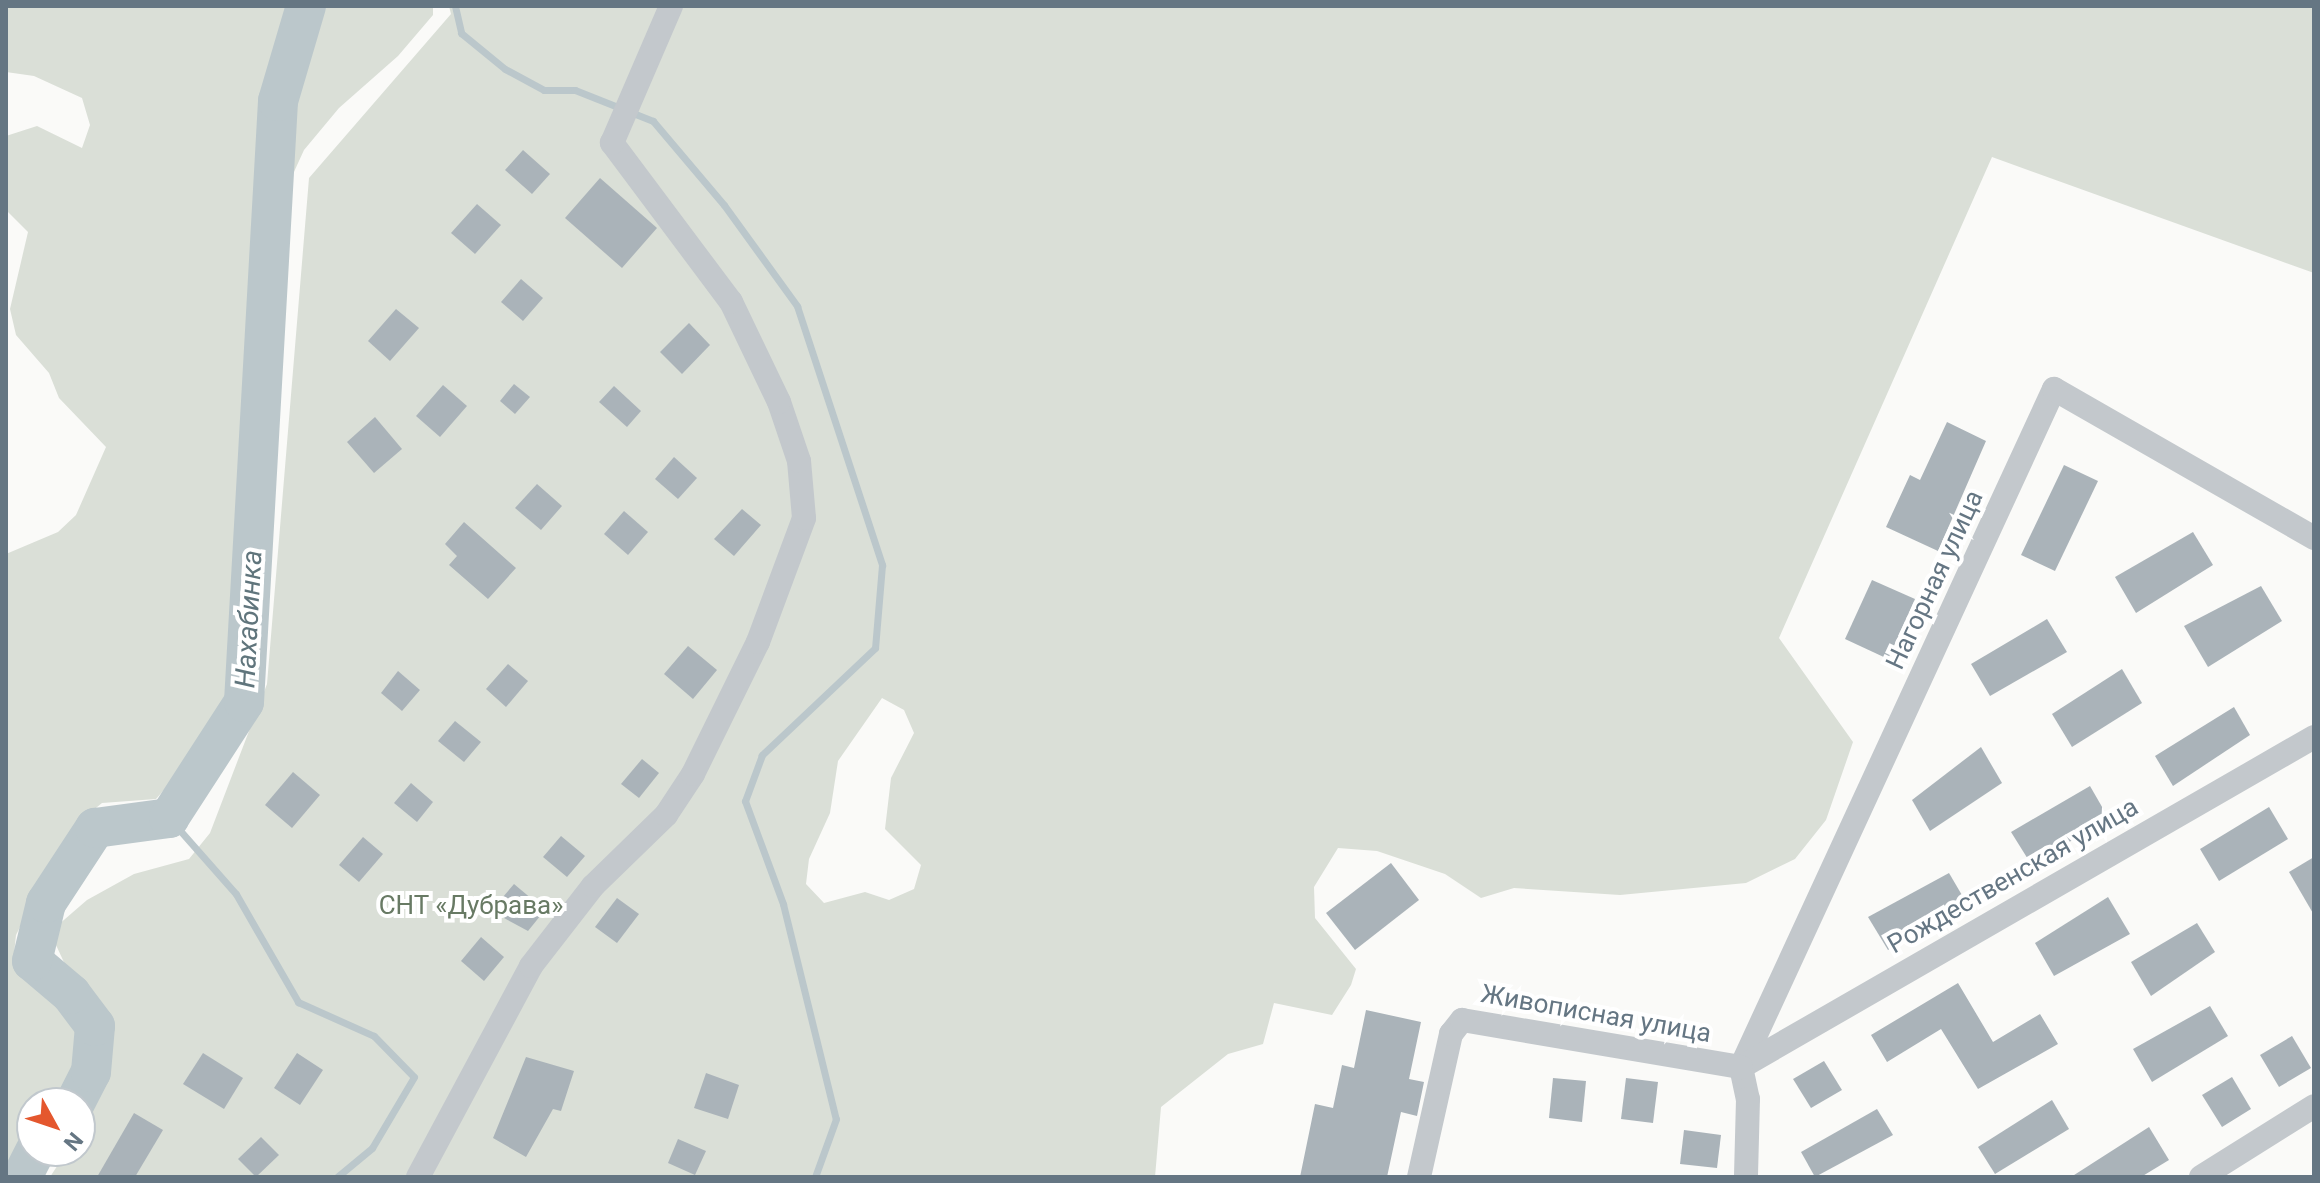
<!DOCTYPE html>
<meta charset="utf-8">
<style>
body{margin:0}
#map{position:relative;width:2320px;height:1183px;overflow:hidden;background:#fafaf8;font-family:Roboto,sans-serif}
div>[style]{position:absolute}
.green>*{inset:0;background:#dadfd7}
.stream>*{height:7px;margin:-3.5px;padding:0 3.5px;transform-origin:3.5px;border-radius:3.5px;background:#bbc7cb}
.river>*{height:40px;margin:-20px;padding:0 20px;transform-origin:20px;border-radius:20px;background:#bbc7cb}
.building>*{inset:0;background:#aab3b9}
.street>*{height:24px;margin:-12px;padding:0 12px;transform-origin:12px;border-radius:12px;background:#c3c8cc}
span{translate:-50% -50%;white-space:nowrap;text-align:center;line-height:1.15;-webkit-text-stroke:8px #fff;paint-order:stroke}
.street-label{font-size:26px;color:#657683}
.park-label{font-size:26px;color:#687a64}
.water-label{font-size:28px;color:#60757c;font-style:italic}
.frame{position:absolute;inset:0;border:8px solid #657683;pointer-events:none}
.north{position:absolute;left:16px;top:1087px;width:80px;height:80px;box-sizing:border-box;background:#fff;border:2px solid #c1c8cd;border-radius:50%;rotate:130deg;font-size:22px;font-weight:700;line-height:32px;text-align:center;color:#657683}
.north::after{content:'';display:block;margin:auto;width:28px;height:36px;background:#e4572e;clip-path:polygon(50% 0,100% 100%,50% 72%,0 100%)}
</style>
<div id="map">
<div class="green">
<i style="clip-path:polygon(6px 6px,433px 6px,433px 15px,398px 56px,339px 108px,304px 150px,261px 244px,239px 658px,224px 721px,156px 799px,102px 803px,80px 821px,62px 843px,16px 935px,13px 963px,66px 1011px,80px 1032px,78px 1057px,56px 1103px,32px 1103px,32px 1136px,6px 1174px,6px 554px,58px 532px,76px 515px,106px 447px,59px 398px,49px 373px,16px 335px,10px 309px,28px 232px,6px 210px,6px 136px,37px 126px,82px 148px,90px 125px,82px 98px,34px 76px,6px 72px)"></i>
<i style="clip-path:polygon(evenodd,449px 6px,2314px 6px,2314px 273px,1992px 157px,1779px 638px,1853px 742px,1826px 820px,1795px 859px,1746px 883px,1620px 895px,1514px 888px,1481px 898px,1445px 874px,1377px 851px,1338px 848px,1314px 887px,1315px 918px,1356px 969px,1351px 985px,1332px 1015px,1274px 1003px,1263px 1044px,1228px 1054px,1161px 1107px,1155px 1177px,50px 1177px,67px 1151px,80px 1151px,106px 1052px,100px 1000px,68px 971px,50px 932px,87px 900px,134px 874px,189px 859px,210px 833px,267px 684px,309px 178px,451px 14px,449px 6px,882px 698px,904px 710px,914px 733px,891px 778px,885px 829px,921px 865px,914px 889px,889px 900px,865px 892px,824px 903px,806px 884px,809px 859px,830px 813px,838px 761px,882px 698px)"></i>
</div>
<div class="stream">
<i style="left:455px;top:6px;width:28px;rotate:77deg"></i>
<i style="left:461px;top:33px;width:57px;rotate:39.3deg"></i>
<i style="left:505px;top:69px;width:44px;rotate:28.3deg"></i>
<i style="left:544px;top:90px;width:31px"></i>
<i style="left:575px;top:90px;width:84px;rotate:21.7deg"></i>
<i style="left:653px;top:121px;width:110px;rotate:49.8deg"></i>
<i style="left:724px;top:205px;width:125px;rotate:54.1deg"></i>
<i style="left:797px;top:306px;width:273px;rotate:71.8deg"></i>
<i style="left:882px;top:565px;width:83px;rotate:94.8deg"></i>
<i style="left:875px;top:648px;width:156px;rotate:136.6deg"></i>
<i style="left:762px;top:755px;width:49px;rotate:110.3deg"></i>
<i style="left:745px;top:801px;width:110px;rotate:69.7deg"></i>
<i style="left:783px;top:904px;width:221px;rotate:76.2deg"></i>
<i style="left:836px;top:1119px;width:62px;rotate:109.9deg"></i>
<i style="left:169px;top:818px;width:101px;rotate:48.6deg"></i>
<i style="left:236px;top:894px;width:125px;rotate:60.1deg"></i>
<i style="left:298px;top:1002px;width:83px;rotate:24.1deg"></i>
<i style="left:374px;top:1036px;width:57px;rotate:45.7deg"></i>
<i style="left:414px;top:1077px;width:82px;rotate:120.6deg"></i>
<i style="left:372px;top:1148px;width:45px;rotate:140.4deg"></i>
</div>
<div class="river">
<i style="left:75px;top:1103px;width:35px;rotate:-63deg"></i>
<i style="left:91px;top:1072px;width:46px;rotate:-85deg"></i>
<i style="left:95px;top:1026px;width:40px;rotate:-127deg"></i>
<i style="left:71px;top:994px;width:51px;rotate:-139.8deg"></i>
<i style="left:32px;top:961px;width:60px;rotate:-76.4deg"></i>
<i style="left:46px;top:903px;width:90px;rotate:-56.8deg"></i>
<i style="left:95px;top:828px;width:75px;rotate:-7.7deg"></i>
<i style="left:169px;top:818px;width:138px;rotate:-57.1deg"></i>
<i style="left:244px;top:702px;width:602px;rotate:-86.76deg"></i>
<i style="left:278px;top:101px;width:99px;rotate:-73.6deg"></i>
<i style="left:22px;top:1177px;width:29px;rotate:-63deg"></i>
</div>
<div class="building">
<i style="clip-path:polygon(523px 150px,550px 174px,532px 194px,505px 170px)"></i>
<i style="clip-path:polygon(600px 178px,657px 228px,622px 268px,565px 218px)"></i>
<i style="clip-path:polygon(477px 204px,501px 225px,475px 254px,451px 233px)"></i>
<i style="clip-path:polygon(521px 279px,543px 298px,523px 321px,501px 302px)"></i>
<i style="clip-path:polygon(396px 309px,419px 328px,390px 361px,368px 341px)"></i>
<i style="clip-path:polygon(689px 323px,710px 345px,682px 374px,660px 352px)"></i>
<i style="clip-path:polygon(514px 384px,530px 397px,515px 414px,500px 401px)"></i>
<i style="clip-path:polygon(443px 385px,467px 406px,440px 437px,416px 416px)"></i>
<i style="clip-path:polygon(614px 386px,641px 411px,627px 427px,599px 402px)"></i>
<i style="clip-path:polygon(375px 417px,402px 449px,374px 473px,347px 442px)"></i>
<i style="clip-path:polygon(1947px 422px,1986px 441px,1938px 551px,1886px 527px,1910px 475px,1920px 480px)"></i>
<i style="clip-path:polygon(674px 457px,697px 478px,678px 499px,655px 479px)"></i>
<i style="clip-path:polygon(2064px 465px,2098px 481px,2055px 571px,2021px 555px)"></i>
<i style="clip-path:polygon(537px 484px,562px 506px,541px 530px,515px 508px)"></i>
<i style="clip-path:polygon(742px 509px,761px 525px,734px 556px,714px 539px)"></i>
<i style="clip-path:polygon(624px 511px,648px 532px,628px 555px,604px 534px)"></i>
<i style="clip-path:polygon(464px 522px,516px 568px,488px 599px,449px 565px,457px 556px,445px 544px)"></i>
<i style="clip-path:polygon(2193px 532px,2213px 565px,2136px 613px,2115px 577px)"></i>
<i style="clip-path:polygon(1872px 580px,1915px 599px,1888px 659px,1845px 639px)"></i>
<i style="clip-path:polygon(2261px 586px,2282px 621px,2208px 667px,2184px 626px)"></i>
<i style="clip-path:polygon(2047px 619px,2067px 652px,1990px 696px,1971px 664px)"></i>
<i style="clip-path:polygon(688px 646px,717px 670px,693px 699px,664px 674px)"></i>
<i style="clip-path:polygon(508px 664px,528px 681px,506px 707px,486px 689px)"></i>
<i style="clip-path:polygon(2122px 669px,2142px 703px,2072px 747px,2052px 714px)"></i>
<i style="clip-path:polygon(398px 671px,420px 690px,402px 711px,381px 693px)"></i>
<i style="clip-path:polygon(2234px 707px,2250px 735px,2173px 786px,2155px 756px)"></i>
<i style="clip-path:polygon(455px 721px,481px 742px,464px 762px,438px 741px)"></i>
<i style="clip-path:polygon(1981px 747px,2002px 783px,1930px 831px,1912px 800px)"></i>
<i style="clip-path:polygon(642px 759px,659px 773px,639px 798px,621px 784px)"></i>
<i style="clip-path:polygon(293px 772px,320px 795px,292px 828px,265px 805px)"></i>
<i style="clip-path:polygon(411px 783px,433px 802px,417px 822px,394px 803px)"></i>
<i style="clip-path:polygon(2090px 786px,2109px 819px,2031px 864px,2011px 832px)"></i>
<i style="clip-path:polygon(2269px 807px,2288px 839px,2219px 881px,2200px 849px)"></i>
<i style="clip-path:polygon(561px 836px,585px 856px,567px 877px,543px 857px)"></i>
<i style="clip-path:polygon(363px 837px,383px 854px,359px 882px,339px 865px)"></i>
<i style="clip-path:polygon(2314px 857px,2314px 915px,2289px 872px)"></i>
<i style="clip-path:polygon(1391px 863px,1419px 900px,1355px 950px,1326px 913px)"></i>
<i style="clip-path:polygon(1949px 873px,1966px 902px,1888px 950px,1868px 917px)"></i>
<i style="clip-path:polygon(514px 884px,545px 910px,528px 931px,491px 911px)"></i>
<i style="clip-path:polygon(2108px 897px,2130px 934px,2054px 976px,2035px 943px)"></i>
<i style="clip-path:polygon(617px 898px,639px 914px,617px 943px,595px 927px)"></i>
<i style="clip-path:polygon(2197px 923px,2215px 952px,2151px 996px,2131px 962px)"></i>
<i style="clip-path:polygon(481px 937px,504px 957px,484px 981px,461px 961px)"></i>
<i style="clip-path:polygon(1958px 983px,1993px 1042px,2040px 1014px,2058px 1044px,1978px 1089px,1941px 1029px,1887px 1062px,1871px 1035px)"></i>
<i style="clip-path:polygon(2210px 1006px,2228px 1036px,2152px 1082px,2133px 1049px)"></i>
<i style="clip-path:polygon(1366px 1010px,1421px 1022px,1409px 1079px,1424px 1082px,1417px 1116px,1401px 1112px,1387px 1177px,1300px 1177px,1315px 1104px,1333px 1108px,1342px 1065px,1354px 1068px)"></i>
<i style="clip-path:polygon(2292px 1036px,2311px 1068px,2279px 1087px,2260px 1055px)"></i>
<i style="clip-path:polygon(203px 1053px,243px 1078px,224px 1109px,183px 1084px)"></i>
<i style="clip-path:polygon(297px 1053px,323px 1070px,300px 1105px,274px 1088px)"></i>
<i style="clip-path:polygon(526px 1057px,574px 1071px,561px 1111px,553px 1109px,526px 1157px,493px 1138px)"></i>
<i style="clip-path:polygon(1824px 1061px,1842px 1090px,1811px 1108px,1793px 1079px)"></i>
<i style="clip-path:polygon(706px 1073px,739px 1085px,728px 1119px,694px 1108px)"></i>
<i style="clip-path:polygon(2232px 1077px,2251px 1109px,2222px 1127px,2202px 1095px)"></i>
<i style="clip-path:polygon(1553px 1078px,1586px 1081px,1582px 1122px,1549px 1118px)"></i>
<i style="clip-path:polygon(1626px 1078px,1658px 1082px,1653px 1123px,1621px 1119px)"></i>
<i style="clip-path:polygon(2052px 1100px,2069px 1129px,1995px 1174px,1978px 1147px)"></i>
<i style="clip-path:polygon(1877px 1109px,1893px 1135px,1815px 1177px,1801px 1152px)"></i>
<i style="clip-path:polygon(134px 1113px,163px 1130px,135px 1177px,97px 1177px)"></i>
<i style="clip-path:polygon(2149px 1127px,2169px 1160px,2141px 1177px,2071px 1177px)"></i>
<i style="clip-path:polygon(1684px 1130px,1721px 1135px,1717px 1168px,1680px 1164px)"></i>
<i style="clip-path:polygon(261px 1137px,279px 1155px,256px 1177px,238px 1159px)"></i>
<i style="clip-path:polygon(678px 1139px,706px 1151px,695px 1175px,668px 1163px)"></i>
</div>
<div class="street">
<i style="left:1741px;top:1067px;width:747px;rotate:-65.22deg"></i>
<i style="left:2054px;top:389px;width:300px;rotate:29.8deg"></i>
<i style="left:1741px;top:1067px;width:661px;rotate:-29.94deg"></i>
<i style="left:1741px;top:1067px;width:33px;rotate:78deg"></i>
<i style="left:1748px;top:1099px;width:78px;rotate:91.5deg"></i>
<i style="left:418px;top:1177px;width:239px;rotate:-61.8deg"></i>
<i style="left:531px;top:966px;width:101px;rotate:-52.2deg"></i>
<i style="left:593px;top:886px;width:102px;rotate:-44.2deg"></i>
<i style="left:666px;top:815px;width:49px;rotate:-56.6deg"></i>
<i style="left:693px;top:774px;width:147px;rotate:-63.8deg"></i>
<i style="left:758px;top:642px;width:132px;rotate:-69.6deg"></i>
<i style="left:804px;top:518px;width:57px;rotate:-95deg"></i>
<i style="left:799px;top:461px;width:62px;rotate:-108.7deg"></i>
<i style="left:779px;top:402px;width:111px;rotate:-115.6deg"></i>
<i style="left:731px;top:302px;width:199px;rotate:-126.8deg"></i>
<i style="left:612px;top:143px;width:149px;rotate:-66.7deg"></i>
<i style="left:1419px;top:1177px;width:147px;rotate:-77.4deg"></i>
<i style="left:1451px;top:1034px;width:18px;rotate:-52deg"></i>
<i style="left:1462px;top:1020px;width:283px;rotate:9.6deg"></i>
<i style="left:2201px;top:1177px;width:133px;rotate:-32.1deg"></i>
</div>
<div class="street-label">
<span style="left:1935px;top:580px;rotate:-65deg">Нагорная улица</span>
<span style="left:2013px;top:876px;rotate:-30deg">Рождественская улица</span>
<span style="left:1596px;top:1014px;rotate:10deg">Живописная улица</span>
</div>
<div class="park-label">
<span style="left:471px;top:906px">СНТ «Дубрава»</span>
</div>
<div class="water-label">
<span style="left:249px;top:619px;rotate:-87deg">Нахабинка</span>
</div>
<div class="frame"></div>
<div class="north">N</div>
</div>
